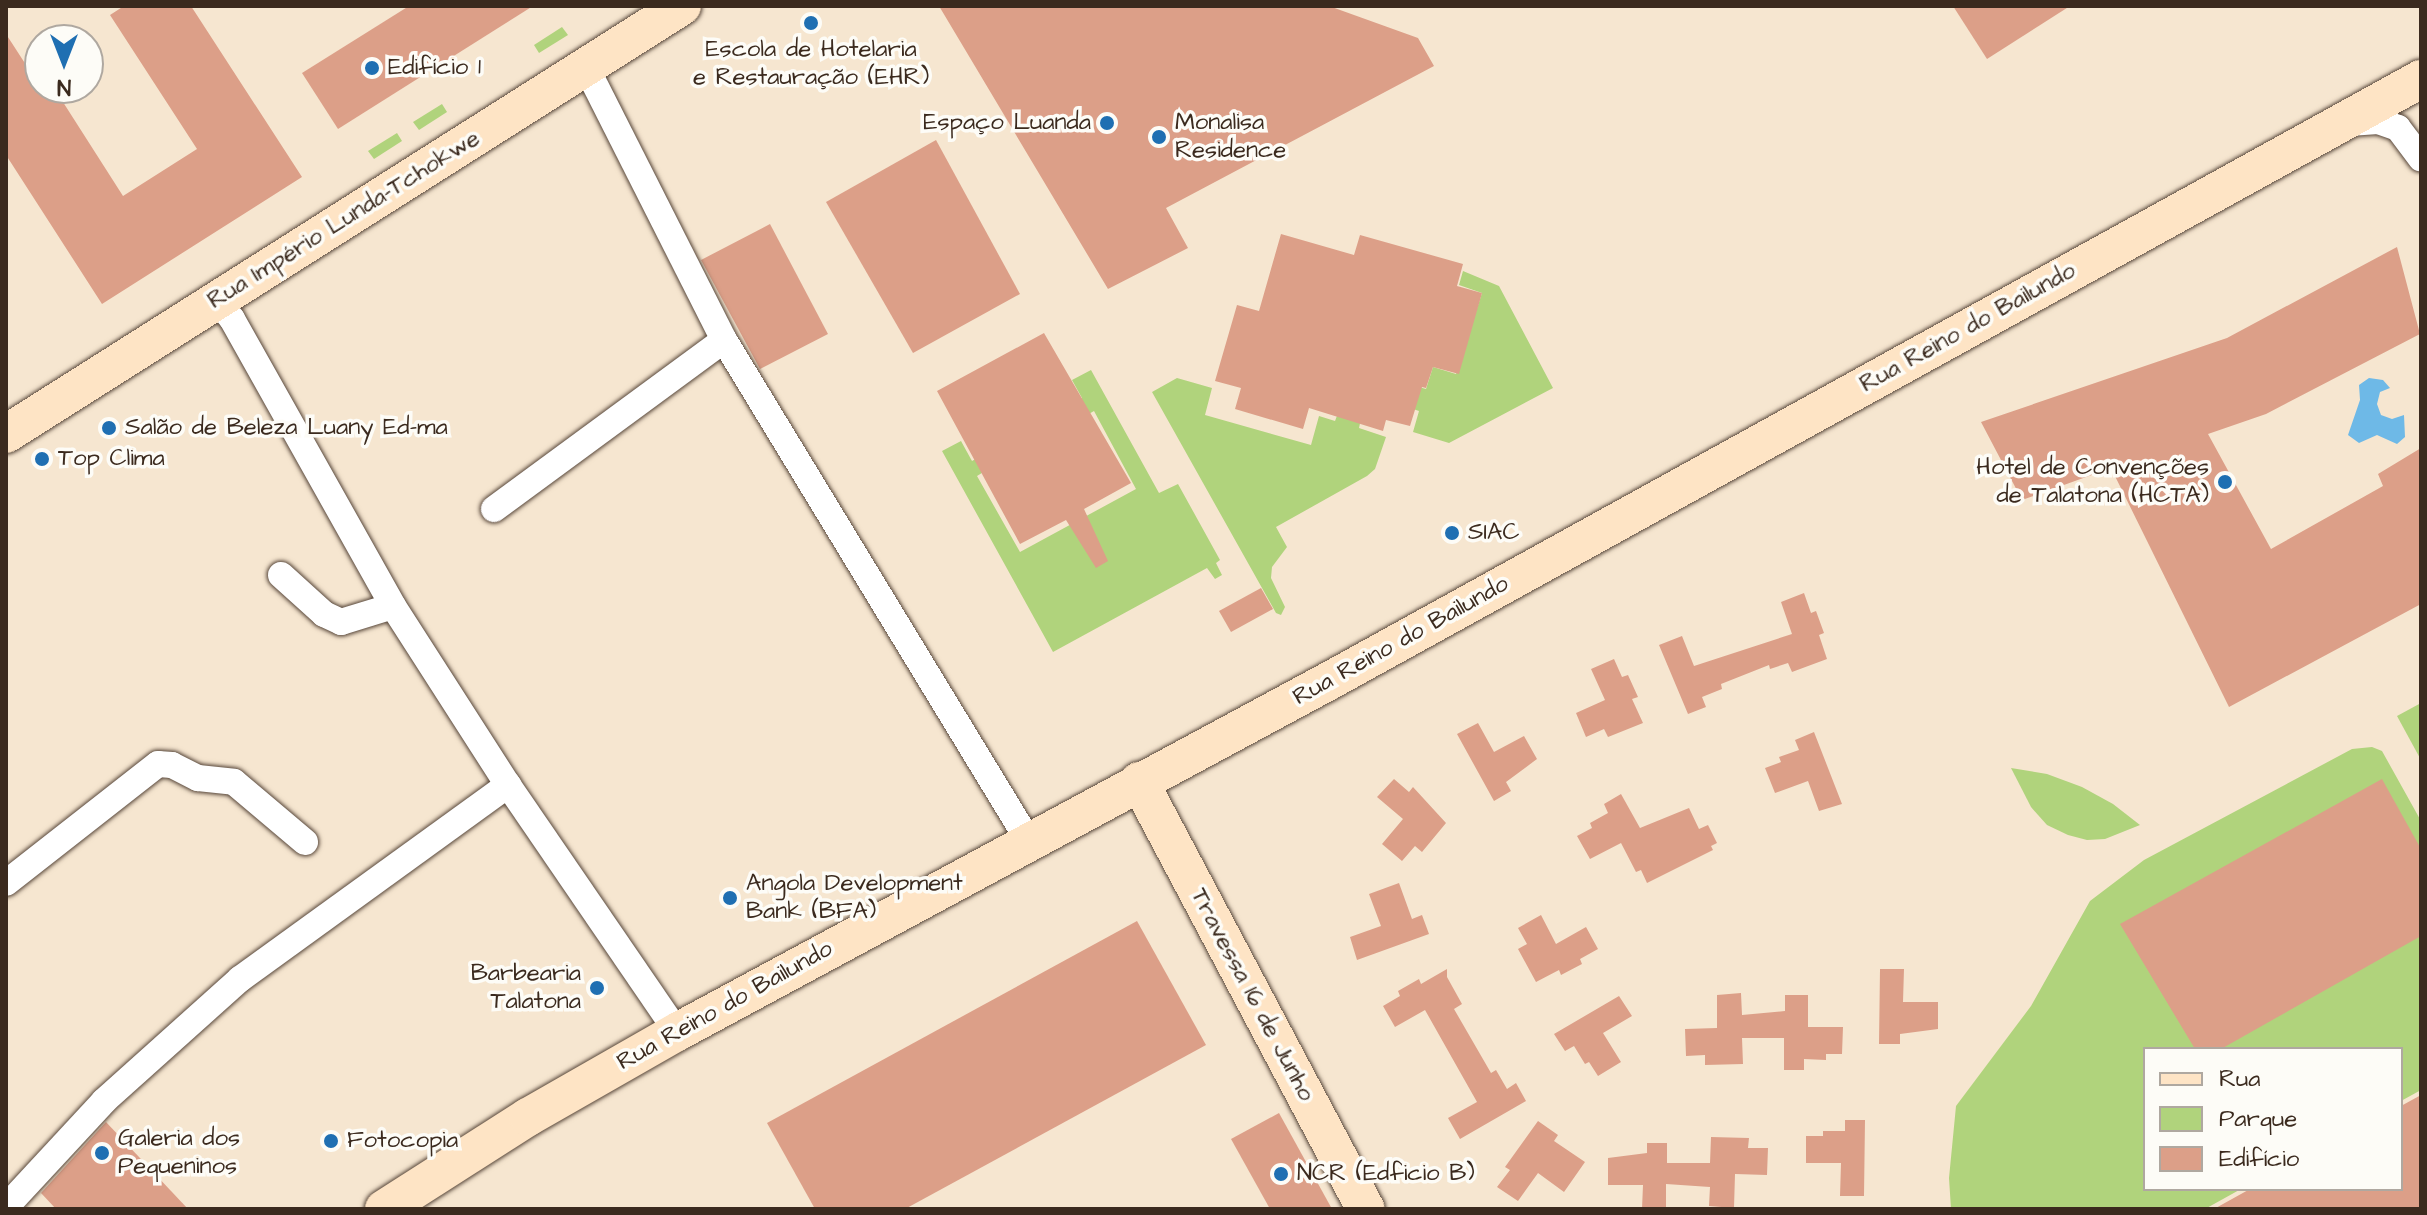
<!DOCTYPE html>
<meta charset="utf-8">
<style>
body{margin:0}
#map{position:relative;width:2427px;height:1215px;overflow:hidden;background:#f6e6d0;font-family:"Architects Daughter",sans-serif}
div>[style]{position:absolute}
.green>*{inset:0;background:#b0d37c}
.water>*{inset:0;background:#6eb9e7}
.building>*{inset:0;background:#dc9f88}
.roads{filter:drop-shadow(0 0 2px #574639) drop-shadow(0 0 2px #574639)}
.street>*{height:26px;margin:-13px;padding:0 13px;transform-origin:13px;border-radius:13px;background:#fff}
.secondary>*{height:38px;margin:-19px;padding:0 19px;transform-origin:19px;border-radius:19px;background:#fee4c5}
.dots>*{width:22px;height:22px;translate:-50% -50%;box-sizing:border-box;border:4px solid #fdfcf7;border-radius:50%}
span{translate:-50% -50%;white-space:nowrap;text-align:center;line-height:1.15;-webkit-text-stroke:7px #fdfcf7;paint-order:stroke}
.poi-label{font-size:24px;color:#3b2a1e}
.left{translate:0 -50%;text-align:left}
.right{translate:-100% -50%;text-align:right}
.street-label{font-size:24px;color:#3b2a1e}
.frame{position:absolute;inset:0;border:8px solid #3b2a1e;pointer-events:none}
.legend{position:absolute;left:2143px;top:1047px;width:260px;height:144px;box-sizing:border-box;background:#fdfcf7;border:2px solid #afa8a0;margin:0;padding:10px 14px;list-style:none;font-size:24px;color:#3b2a1e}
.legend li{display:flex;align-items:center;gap:16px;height:40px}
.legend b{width:40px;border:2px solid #afa8a0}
.north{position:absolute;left:24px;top:24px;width:80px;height:80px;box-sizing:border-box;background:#fdfcf7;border:2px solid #afa8a0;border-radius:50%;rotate:180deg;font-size:22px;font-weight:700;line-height:32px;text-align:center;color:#3b2a1e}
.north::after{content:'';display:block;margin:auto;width:28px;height:36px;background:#1f6fb2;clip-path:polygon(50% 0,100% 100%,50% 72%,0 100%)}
</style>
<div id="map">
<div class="green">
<i style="clip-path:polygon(562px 27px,568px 35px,539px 53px,534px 45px)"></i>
<i style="clip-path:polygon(442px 104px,447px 112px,419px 130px,413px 122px)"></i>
<i style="clip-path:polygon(397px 133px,402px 141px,374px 159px,368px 151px)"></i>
<i style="clip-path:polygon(1463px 271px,1499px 286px,1553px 388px,1449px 443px,1413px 432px,1419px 411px,1392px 402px,1398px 381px,1426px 389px,1433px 367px,1456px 374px,1482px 293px,1459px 285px)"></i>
<i style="clip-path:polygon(1091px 370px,1159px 493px,1178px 484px,1220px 560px,1216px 563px,1222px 575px,1215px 579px,1207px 568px,1053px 652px,942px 451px,961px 441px,972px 461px,991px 450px,998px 463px,977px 476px,1020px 552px,1136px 489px,1094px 411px,1069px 425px,1061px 409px,1082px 398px,1072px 380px)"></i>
<i style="clip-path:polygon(1177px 378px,1212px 388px,1205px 415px,1311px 445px,1319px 416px,1335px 421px,1340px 408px,1362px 414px,1359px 428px,1386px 437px,1375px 469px,1367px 476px,1276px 527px,1287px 547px,1272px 567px,1271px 578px,1285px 607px,1281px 615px,1276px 613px,1152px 392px)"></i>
<i style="clip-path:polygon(2421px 703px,2421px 760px,2397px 716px)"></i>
<i style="clip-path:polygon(2372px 747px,2382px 751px,2421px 821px,2421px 1090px,2401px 1101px,2401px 1049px,2145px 1049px,2145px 1189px,2241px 1189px,2205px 1209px,1951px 1209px,1949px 1178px,1956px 1106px,2031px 1006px,2090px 901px,2144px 860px,2352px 749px)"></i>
<i style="clip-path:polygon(2011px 768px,2047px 774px,2082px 787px,2113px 804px,2140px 825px,2105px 839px,2087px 840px,2068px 835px,2047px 825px,2031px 807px)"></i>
</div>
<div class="water">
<i style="clip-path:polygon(2369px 378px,2383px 380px,2390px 388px,2380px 392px,2377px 404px,2381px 415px,2392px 419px,2404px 415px,2405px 437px,2397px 444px,2377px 435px,2359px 443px,2348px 435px,2360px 400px,2359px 385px)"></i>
</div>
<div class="building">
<i style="clip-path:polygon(124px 6px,191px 6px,302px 177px,102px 304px,6px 155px,6px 34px,28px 68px,40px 60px,40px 88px,54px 88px,123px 196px,197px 149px,110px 15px)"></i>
<i style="clip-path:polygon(409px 6px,533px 6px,338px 129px,302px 73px)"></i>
<i style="clip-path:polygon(939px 6px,1329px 6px,1418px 38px,1434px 66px,1166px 208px,1188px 248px,1108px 289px)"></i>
<i style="clip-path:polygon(1953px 6px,2070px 6px,1987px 59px)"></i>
<i style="clip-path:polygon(936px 140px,1020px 294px,913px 353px,826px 202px)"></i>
<i style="clip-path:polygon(770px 224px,828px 334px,760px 369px,701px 260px)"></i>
<i style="clip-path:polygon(1281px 234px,1354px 255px,1360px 235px,1463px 264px,1457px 286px,1482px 293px,1459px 374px,1433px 367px,1426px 388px,1422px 387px,1410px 426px,1386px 420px,1383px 431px,1309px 408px,1303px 429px,1235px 409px,1241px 388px,1215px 381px,1237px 305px,1259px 311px)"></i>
<i style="clip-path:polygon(2397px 247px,2420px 334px,2266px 414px,2208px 434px,2271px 549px,2383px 486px,2378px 474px,2421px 448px,2421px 604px,2229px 707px,2111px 468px,2022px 500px,1981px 422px,2227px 338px)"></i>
<i style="clip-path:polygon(1044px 333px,1131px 483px,1084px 509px,1108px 561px,1096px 568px,1066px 520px,1020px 544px,937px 391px)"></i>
<i style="clip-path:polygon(1261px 588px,1273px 609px,1231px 632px,1219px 611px)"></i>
<i style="clip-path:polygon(1804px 593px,1811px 613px,1816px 611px,1824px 633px,1819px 635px,1827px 659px,1792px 672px,1788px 663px,1770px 669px,1769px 665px,1721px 684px,1722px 689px,1702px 697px,1706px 707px,1688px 714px,1659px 645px,1682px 636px,1694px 666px,1792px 634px,1781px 602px)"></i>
<i style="clip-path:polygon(1614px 659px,1622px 677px,1628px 675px,1638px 697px,1632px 699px,1643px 723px,1608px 737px,1604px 729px,1586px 737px,1576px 713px,1605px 700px,1591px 669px)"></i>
<i style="clip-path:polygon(1478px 723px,1494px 752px,1524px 736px,1537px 759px,1506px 782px,1511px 791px,1494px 801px,1457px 734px)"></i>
<i style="clip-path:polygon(1814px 732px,1842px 804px,1819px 811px,1808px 781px,1775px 793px,1765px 768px,1781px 762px,1779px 757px,1799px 750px,1795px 740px)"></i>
<i style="clip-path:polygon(1394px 779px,1409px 792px,1413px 787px,1446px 823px,1422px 852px,1415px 846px,1402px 861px,1382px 844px,1403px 819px,1377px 797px)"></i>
<i style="clip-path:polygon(2382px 779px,2421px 849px,2421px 936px,2221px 1049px,2195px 1049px,2120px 924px)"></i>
<i style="clip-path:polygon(1621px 794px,1640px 828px,1689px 808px,1699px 829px,1708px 825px,1717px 843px,1711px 846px,1713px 850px,1647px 883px,1641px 870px,1636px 872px,1621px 843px,1590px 859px,1577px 836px,1592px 828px,1590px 823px,1608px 813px,1604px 804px)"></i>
<i style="clip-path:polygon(1399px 883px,1412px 919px,1422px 915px,1429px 934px,1357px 960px,1350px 937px,1381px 926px,1369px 894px)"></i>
<i style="clip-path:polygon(1541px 915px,1556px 944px,1586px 927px,1598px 949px,1580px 959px,1582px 964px,1561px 975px,1559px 970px,1536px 982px,1518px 949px,1527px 944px,1518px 928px)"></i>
<i style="clip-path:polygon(1137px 921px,1206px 1045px,905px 1209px,815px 1209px,767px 1123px)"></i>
<i style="clip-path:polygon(1447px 969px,1447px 977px,1462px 1004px,1454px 1009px,1491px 1073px,1496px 1070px,1507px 1089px,1516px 1083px,1526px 1101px,1460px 1139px,1448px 1118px,1477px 1102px,1460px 1072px,1425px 1010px,1395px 1027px,1383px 1006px,1400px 996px,1398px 991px,1419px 979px,1421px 984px)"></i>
<i style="clip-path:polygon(1880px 969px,1904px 969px,1903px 1002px,1938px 1002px,1938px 1029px,1900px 1034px,1900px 1044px,1879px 1044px)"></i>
<i style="clip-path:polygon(1741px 993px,1742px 1015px,1785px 1011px,1785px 995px,1808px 995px,1808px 1027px,1843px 1027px,1842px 1054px,1826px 1054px,1826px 1060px,1804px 1059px,1804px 1070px,1784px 1070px,1784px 1038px,1742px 1038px,1743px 1064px,1705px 1065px,1705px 1055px,1686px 1056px,1685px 1029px,1717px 1028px,1717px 995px)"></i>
<i style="clip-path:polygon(1619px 996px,1632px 1016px,1603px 1033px,1621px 1062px,1598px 1076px,1589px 1062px,1585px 1064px,1574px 1046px,1565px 1051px,1554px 1034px)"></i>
<i style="clip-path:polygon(2421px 1095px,2421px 1209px,2214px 1209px,2250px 1189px,2401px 1189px,2401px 1106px)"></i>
<i style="clip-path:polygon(1279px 1113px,1332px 1209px,1270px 1209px,1231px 1139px)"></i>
<i style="clip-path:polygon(1845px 1120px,1865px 1120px,1864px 1196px,1840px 1196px,1841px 1163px,1806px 1163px,1806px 1136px,1823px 1136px,1823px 1131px,1845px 1131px)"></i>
<i style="clip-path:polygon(1538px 1121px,1558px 1135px,1554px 1141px,1585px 1162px,1564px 1192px,1538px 1173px,1518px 1201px,1497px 1187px,1510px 1170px,1505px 1167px)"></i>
<i style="clip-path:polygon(106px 1122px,188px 1209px,56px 1209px,41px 1193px)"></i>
<i style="clip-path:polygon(1711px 1137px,1749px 1138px,1748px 1148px,1768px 1148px,1767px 1175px,1735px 1174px,1734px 1208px,1709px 1206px,1710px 1187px,1666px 1184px,1666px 1209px,1642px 1209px,1643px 1185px,1608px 1185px,1608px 1158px,1647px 1153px,1647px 1143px,1667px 1143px,1667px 1163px,1710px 1163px)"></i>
</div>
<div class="roads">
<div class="street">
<i style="left:586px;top:67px;width:306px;rotate:63.2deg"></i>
<i style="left:724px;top:340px;width:585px;rotate:58.7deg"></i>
<i style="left:2349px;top:123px;width:29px;rotate:-4deg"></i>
<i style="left:2378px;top:121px;width:21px;rotate:19deg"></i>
<i style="left:2398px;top:128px;width:38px;rotate:53deg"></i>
<i style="left:217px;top:301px;width:23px;rotate:50deg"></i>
<i style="left:232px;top:319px;width:329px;rotate:60.7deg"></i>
<i style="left:393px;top:606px;width:213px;rotate:57.3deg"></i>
<i style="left:508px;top:785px;width:299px;rotate:55.6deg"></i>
<i style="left:494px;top:509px;width:285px;rotate:-36.3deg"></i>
<i style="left:281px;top:575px;width:58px;rotate:42.2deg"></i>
<i style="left:324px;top:614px;width:19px;rotate:25deg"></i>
<i style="left:341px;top:622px;width:54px;rotate:-17.1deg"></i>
<i style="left:6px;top:883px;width:193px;rotate:-38.1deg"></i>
<i style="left:158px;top:764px;width:14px;rotate:4deg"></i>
<i style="left:172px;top:765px;width:29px;rotate:27deg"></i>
<i style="left:198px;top:778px;width:36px;rotate:6deg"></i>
<i style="left:234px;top:782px;width:93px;rotate:40.2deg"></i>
<i style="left:6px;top:1207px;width:144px;rotate:-47.2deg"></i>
<i style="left:104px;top:1101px;width:183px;rotate:-41.9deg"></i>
<i style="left:240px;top:979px;width:331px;rotate:-35.9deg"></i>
</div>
<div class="secondary">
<i style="left:6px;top:434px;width:800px;rotate:-32.34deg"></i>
<i style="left:1139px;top:781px;width:484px;rotate:62.1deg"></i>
<i style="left:384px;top:1209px;width:171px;rotate:-32.6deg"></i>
<i style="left:528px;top:1117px;width:172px;rotate:-29.7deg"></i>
<i style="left:677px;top:1032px;width:740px;rotate:-28.3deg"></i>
<i style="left:1329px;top:681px;width:1247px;rotate:-28.87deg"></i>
</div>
</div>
<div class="dots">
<i style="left:811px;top:23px;background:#1f6fb2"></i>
<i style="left:372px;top:68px;background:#1f6fb2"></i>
<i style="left:1107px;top:123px;background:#1f6fb2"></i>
<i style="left:1159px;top:137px;background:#1f6fb2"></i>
<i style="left:109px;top:428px;background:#1f6fb2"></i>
<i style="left:42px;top:459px;background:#1f6fb2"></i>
<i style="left:2225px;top:482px;background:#1f6fb2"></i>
<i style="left:1452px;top:533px;background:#1f6fb2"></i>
<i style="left:730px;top:898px;background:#1f6fb2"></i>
<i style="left:597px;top:988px;background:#1f6fb2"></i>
<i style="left:331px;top:1141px;background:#1f6fb2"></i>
<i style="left:102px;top:1153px;background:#1f6fb2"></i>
<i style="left:1281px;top:1174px;background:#1f6fb2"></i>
</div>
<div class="poi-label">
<span style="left:811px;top:64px">Escola de Hotelaria<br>e Restauração (EHR)</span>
<span class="left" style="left:388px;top:68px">Edifício 1</span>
<span class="right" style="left:1091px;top:123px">Espaço Luanda</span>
<span class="left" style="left:1175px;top:137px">Monalisa<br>Residence</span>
<span class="left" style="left:125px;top:428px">Salão de Beleza Luany Ed-ma</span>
<span class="left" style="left:58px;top:459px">Top Clima</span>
<span class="right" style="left:2209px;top:482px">Hotel de Convenções<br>de Talatona (HCTA)</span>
<span class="left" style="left:1468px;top:533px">SIAC</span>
<span class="left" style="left:746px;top:898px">Angola Development<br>Bank (BFA)</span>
<span class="right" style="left:581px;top:988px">Barbearia<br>Talatona</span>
<span class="left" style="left:118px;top:1153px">Galeria dos<br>Pequeninos</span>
<span class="left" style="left:347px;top:1141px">Fotocopia</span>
<span class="left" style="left:1297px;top:1174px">NCR (Edficio B)</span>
</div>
<div class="street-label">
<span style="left:344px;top:220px;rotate:-32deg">Rua Império Lunda-Tchokwe</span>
<span style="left:1968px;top:328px;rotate:-29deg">Rua Reino do Bailundo</span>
<span style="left:1401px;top:641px;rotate:-29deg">Rua Reino do Bailundo</span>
<span style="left:1252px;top:995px;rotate:62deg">Travessa 16 de Junho</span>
<span style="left:725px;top:1006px;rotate:-29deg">Rua Reino do Bailundo</span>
</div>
<div class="frame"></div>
<ul class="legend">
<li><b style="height:10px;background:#fee4c5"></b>Rua</li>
<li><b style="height:22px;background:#b0d37c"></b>Parque</li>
<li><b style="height:22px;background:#dc9f88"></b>Edifício</li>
</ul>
<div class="north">N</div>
</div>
